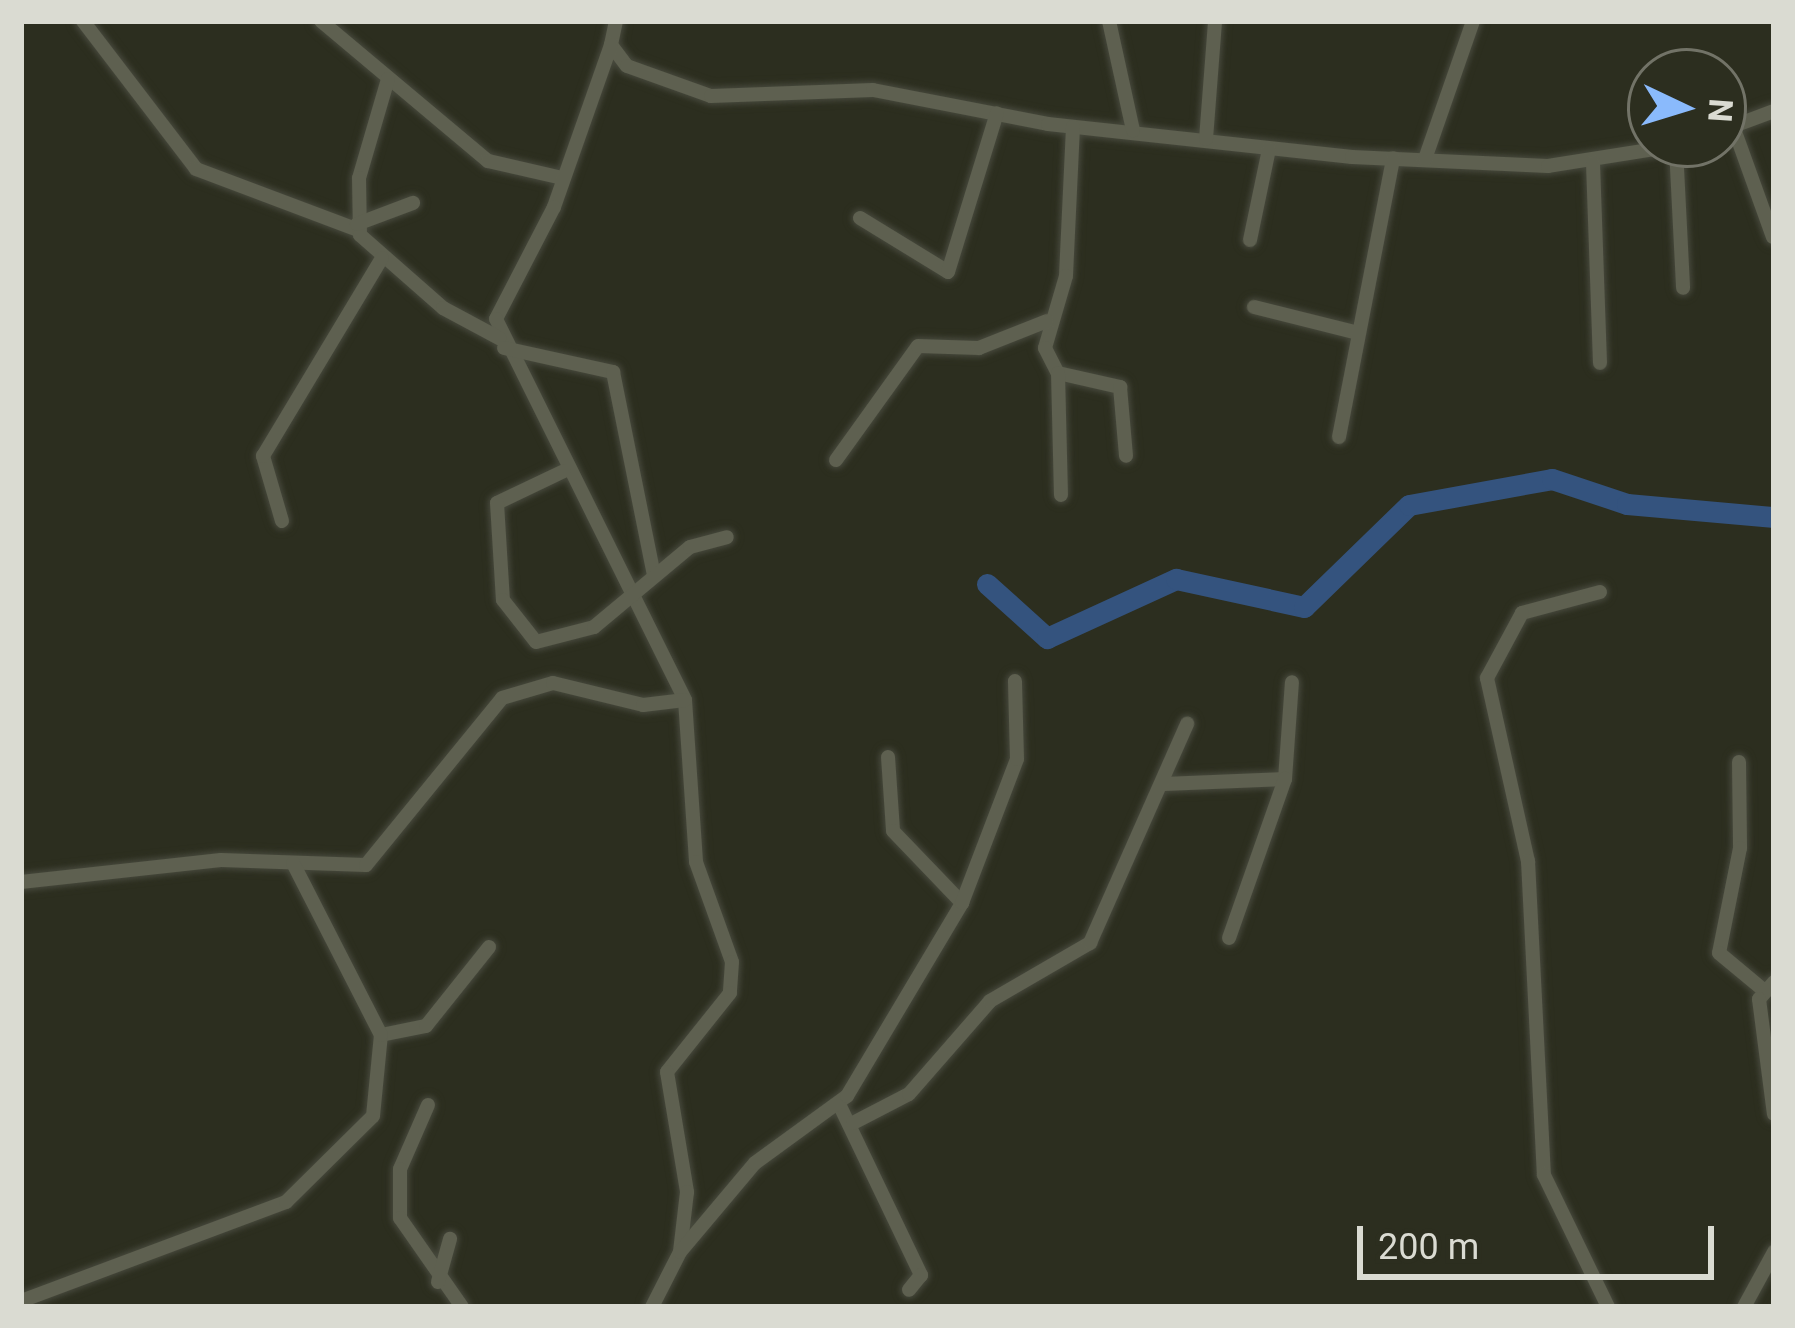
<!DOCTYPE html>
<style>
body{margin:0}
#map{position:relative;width:1795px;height:1328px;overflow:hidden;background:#2c2e1f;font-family:Roboto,sans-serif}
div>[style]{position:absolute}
.river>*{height:21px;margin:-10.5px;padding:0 10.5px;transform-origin:10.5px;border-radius:10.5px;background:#34537e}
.roads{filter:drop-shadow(0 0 3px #47493d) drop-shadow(0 0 3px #47493d)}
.street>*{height:14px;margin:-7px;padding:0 7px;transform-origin:7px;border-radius:7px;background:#5e6050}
span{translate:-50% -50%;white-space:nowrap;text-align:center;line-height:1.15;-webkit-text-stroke:12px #2c2e1f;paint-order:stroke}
.frame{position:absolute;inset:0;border:24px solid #dadbd2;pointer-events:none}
.north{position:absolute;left:1627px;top:48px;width:120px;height:120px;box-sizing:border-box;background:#2c2e1f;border:3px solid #727367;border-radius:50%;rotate:94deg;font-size:33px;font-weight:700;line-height:48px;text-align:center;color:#dadbd2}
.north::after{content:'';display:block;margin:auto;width:42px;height:54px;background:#8abafc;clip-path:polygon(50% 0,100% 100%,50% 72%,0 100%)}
.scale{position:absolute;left:1357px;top:1226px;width:357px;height:54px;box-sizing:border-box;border:6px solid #dadbd2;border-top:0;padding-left:15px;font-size:36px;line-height:42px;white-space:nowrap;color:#dadbd2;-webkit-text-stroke:9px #2c2e1f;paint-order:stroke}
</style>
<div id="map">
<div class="river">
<i style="left:987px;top:584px;width:81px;rotate:42deg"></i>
<i style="left:1047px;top:638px;width:142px;rotate:-24.6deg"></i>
<i style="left:1176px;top:579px;width:131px;rotate:12.3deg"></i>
<i style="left:1304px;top:607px;width:146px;rotate:-44.2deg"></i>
<i style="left:1409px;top:505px;width:145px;rotate:-10.3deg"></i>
<i style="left:1552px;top:479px;width:79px;rotate:18.4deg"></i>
<i style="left:1627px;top:504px;width:148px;rotate:5.1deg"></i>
</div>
<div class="roads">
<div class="street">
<i style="left:83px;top:21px;width:186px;rotate:52.6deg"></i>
<i style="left:196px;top:169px;width:173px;rotate:20.6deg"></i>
<i style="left:321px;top:21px;width:218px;rotate:40deg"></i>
<i style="left:488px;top:161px;width:76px;rotate:12.9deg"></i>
<i style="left:616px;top:21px;width:25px;rotate:102deg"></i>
<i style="left:611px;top:45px;width:26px;rotate:53deg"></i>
<i style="left:627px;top:66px;width:89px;rotate:19.7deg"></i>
<i style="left:711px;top:96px;width:162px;rotate:-2.1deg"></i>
<i style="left:873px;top:90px;width:178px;rotate:11deg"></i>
<i style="left:1048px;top:124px;width:306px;rotate:6.2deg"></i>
<i style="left:1352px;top:157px;width:196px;rotate:2.6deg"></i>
<i style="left:1548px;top:166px;width:141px;rotate:-9deg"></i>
<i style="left:1109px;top:21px;width:112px;rotate:77.6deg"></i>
<i style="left:611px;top:45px;width:172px;rotate:109.4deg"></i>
<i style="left:554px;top:207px;width:126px;rotate:117.4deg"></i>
<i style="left:496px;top:319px;width:425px;rotate:63.6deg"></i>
<i style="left:685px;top:700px;width:162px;rotate:86.1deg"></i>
<i style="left:696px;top:862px;width:106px;rotate:70.2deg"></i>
<i style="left:732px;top:962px;width:31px;rotate:94deg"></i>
<i style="left:730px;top:993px;width:101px;rotate:128.6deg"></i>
<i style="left:667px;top:1072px;width:122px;rotate:80.5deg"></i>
<i style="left:687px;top:1192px;width:60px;rotate:96.7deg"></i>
<i style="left:680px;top:1252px;width:62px;rotate:117deg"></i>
<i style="left:388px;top:79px;width:103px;rotate:106.3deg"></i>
<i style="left:359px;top:178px;width:57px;rotate:89deg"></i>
<i style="left:360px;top:235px;width:111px;rotate:41.3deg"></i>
<i style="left:443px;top:308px;width:64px;rotate:28.2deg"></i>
<i style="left:1733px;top:126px;width:118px;rotate:70.2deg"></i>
<i style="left:1073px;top:127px;width:149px;rotate:92.7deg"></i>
<i style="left:1066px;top:276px;width:75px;rotate:106.3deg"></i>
<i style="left:1045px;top:348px;width:28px;rotate:63deg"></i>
<i style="left:1058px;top:373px;width:64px;rotate:12.7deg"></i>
<i style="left:1120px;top:387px;width:69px;rotate:85deg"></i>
<i style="left:1723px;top:130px;width:54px;rotate:-20.4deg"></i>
<i style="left:1206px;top:139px;width:118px;rotate:-85.6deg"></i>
<i style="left:1676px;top:148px;width:140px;rotate:87.1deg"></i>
<i style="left:1425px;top:159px;width:146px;rotate:-70.8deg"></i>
<i style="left:1593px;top:163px;width:200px;rotate:88deg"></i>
<i style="left:860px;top:218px;width:103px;rotate:31.5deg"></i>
<i style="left:948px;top:272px;width:166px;rotate:-72.9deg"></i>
<i style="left:357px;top:224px;width:60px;rotate:-20.6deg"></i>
<i style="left:1250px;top:240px;width:93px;rotate:-78.2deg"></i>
<i style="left:1254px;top:307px;width:103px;rotate:14deg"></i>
<i style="left:504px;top:348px;width:112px;rotate:12.4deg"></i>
<i style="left:613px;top:372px;width:207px;rotate:78.6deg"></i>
<i style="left:1058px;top:373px;width:122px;rotate:88.6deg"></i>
<i style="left:1339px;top:437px;width:284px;rotate:-79deg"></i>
<i style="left:836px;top:460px;width:140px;rotate:-54.3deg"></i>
<i style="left:918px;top:346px;width:61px;rotate:1.9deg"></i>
<i style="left:979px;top:348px;width:73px;rotate:-21.7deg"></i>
<i style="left:564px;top:471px;width:74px;rotate:154.5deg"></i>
<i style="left:497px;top:503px;width:97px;rotate:86.5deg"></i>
<i style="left:503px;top:600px;width:53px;rotate:51.8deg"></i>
<i style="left:536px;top:642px;width:60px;rotate:-14.5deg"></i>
<i style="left:594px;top:627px;width:125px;rotate:-39.8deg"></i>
<i style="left:690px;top:547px;width:38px;rotate:-15deg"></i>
<i style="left:282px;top:521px;width:68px;rotate:-106.3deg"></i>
<i style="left:263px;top:456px;width:231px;rotate:-59deg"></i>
<i style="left:1600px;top:592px;width:81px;rotate:164.9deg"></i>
<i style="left:1522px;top:613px;width:74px;rotate:118.3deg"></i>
<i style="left:1487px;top:678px;width:188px;rotate:77.4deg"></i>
<i style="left:1528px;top:861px;width:314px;rotate:87.1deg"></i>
<i style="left:1544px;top:1175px;width:147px;rotate:64.1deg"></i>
<i style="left:888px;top:757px;width:74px;rotate:86.1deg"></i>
<i style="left:893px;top:831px;width:100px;rotate:46.2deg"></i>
<i style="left:1739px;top:762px;width:86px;rotate:89.3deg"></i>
<i style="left:1740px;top:848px;width:107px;rotate:101.3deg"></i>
<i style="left:1719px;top:953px;width:55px;rotate:39.8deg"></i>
<i style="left:1165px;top:784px;width:120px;rotate:-2.4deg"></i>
<i style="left:1285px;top:779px;width:97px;rotate:-85.9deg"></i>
<i style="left:21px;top:882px;width:201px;rotate:-6.3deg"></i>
<i style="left:221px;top:860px;width:145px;rotate:2deg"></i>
<i style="left:366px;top:865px;width:215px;rotate:-50.8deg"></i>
<i style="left:502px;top:698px;width:53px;rotate:-16.4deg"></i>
<i style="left:553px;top:683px;width:93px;rotate:13.7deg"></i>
<i style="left:643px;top:705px;width:42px;rotate:-6.8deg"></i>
<i style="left:1229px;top:938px;width:169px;rotate:-70.6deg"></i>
<i style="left:1774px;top:982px;width:23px;rotate:131deg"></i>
<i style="left:1759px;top:999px;width:116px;rotate:82.6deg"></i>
<i style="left:381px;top:1035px;width:46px;rotate:-11.3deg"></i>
<i style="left:426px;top:1026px;width:101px;rotate:-51.4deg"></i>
<i style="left:839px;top:1104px;width:190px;rotate:64.4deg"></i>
<i style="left:921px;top:1275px;width:19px;rotate:129deg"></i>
<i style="left:428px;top:1105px;width:70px;rotate:113.6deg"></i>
<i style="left:400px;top:1169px;width:49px;rotate:90deg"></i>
<i style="left:400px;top:1218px;width:108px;rotate:55.1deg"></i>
<i style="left:853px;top:1123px;width:63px;rotate:-27.4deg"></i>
<i style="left:909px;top:1094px;width:123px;rotate:-48.9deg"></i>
<i style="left:990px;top:1001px;width:116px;rotate:-30.1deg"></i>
<i style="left:1090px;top:943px;width:240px;rotate:-66.1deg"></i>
<i style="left:680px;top:1252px;width:116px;rotate:-49.9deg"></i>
<i style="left:755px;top:1163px;width:114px;rotate:-36.1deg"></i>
<i style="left:847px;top:1096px;width:225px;rotate:-59.2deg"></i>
<i style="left:962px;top:903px;width:154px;rotate:-69.1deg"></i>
<i style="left:1017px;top:759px;width:78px;rotate:-91.5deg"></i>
<i style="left:438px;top:1282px;width:45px;rotate:-74.4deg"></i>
<i style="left:21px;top:1301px;width:283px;rotate:-20.5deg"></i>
<i style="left:286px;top:1202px;width:122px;rotate:-44.7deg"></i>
<i style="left:373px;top:1116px;width:81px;rotate:-84.4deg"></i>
<i style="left:381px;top:1035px;width:193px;rotate:-117.1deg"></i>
<i style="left:1744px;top:1307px;width:63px;rotate:-61.4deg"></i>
</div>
</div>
<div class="frame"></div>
<div class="north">N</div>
<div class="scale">200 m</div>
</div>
